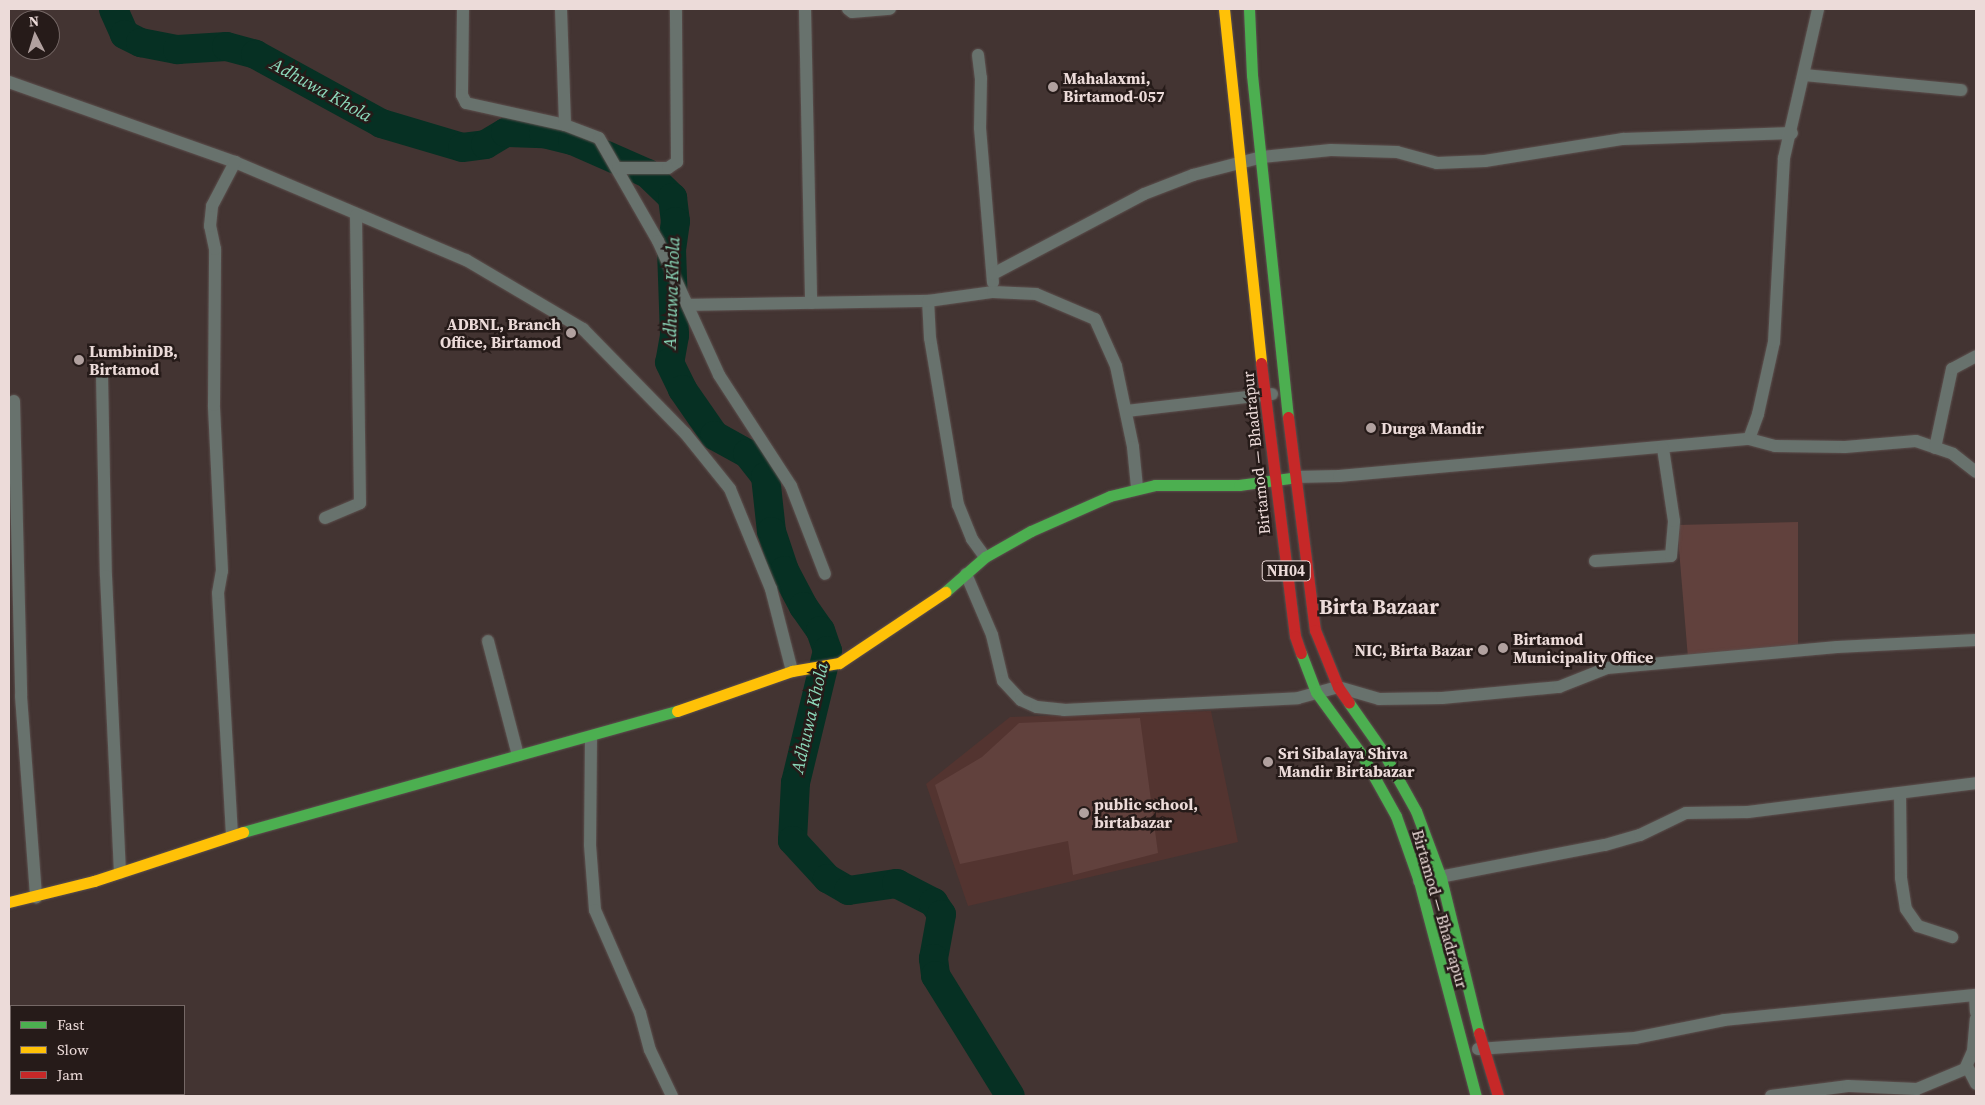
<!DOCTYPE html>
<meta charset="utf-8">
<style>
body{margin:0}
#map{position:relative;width:1985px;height:1105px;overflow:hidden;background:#433432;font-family:"Source Serif 4",serif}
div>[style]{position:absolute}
.built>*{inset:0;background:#533430}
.green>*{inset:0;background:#61413d}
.river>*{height:29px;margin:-14.5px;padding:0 14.5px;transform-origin:14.5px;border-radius:14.5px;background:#063023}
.roads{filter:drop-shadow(0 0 1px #5c504e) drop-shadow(0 0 1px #5c504e)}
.street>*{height:12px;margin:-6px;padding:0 6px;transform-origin:6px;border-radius:6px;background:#68726d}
.fast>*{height:11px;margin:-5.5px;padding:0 5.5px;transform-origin:5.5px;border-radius:5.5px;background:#4caf50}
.slow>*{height:11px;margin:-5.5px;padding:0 5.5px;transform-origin:5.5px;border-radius:5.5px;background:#ffc107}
.jam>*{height:11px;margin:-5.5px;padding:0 5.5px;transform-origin:5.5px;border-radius:5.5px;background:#c62828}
.dots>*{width:14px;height:14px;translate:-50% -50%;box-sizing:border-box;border:2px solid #261b19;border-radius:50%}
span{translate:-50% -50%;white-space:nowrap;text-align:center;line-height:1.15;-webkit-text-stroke:5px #261b19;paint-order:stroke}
.shield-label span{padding:1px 4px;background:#261b19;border:1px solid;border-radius:4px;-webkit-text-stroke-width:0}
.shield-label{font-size:15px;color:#ecdbd9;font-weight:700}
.poi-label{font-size:16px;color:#ecdbd9;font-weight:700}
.left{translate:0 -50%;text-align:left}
.right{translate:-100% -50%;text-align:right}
.street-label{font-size:16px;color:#ecdbd9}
.water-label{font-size:18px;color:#8ddbbc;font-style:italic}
.district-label{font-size:21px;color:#ecdbd9;font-weight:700}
.frame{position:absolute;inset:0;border:10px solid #ecdbd9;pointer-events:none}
.legend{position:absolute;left:10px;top:1005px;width:175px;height:90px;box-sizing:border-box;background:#261b19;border:1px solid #756866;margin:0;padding:6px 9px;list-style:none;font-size:15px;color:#ecdbd9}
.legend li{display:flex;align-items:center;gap:10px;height:25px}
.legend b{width:25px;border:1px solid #756866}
.north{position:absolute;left:10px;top:10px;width:50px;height:50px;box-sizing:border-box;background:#261b19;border:1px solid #756866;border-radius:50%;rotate:355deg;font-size:14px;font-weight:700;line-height:20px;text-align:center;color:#ecdbd9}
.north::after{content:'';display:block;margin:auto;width:18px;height:22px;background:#b1a19f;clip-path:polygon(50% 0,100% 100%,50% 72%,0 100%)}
</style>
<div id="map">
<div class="built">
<i style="clip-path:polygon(1211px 711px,1238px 842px,968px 906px,926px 784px,1010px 717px)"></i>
</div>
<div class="green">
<i style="clip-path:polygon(1798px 522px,1798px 648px,1688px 658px,1677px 525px)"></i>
<i style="clip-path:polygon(1140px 718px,1158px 853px,1073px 875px,1068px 841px,960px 864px,935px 785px,982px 757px,1019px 723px)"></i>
</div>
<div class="river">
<i style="left:113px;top:9px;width:27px;rotate:66deg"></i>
<i style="left:124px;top:34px;width:18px;rotate:27deg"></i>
<i style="left:140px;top:42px;width:38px;rotate:11deg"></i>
<i style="left:177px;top:49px;width:49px;rotate:-3.5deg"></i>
<i style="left:226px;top:46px;width:30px;rotate:15deg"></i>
<i style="left:255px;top:54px;width:144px;rotate:28.7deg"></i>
<i style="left:381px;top:123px;width:84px;rotate:16.5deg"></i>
<i style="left:462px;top:147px;width:23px;rotate:-7deg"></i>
<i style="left:485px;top:144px;width:23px;rotate:-31deg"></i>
<i style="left:505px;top:132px;width:38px;rotate:2deg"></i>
<i style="left:543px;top:133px;width:30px;rotate:14deg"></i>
<i style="left:572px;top:140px;width:82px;rotate:23.7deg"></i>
<i style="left:647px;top:173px;width:35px;rotate:44deg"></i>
<i style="left:672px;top:197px;width:24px;rotate:83deg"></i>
<i style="left:675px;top:221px;width:28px;rotate:98deg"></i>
<i style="left:671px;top:249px;width:86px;rotate:88deg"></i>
<i style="left:674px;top:335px;width:27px;rotate:100deg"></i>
<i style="left:669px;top:362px;width:30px;rotate:64deg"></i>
<i style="left:682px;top:389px;width:56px;rotate:55.2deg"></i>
<i style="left:714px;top:435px;width:38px;rotate:29deg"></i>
<i style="left:747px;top:453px;width:29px;rotate:52deg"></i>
<i style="left:765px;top:476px;width:55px;rotate:83.8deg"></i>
<i style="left:771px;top:531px;width:41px;rotate:71.6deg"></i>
<i style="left:784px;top:570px;width:41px;rotate:62.2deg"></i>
<i style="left:803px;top:606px;width:29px;rotate:55deg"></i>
<i style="left:820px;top:630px;width:21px;rotate:71deg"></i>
<i style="left:827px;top:650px;width:136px;rotate:103.6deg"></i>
<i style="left:795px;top:782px;width:58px;rotate:93deg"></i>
<i style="left:792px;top:840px;width:52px;rotate:47.4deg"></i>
<i style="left:827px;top:878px;width:24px;rotate:30deg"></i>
<i style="left:848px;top:890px;width:49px;rotate:-8.3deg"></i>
<i style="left:896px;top:883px;width:42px;rotate:27.2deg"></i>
<i style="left:933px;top:902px;width:14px;rotate:56deg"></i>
<i style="left:941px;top:914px;width:45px;rotate:100.3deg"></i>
<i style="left:933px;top:958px;width:17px;rotate:83deg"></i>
<i style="left:935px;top:975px;width:142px;rotate:58.2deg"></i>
</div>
<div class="roads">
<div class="street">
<i style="left:463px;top:9px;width:86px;rotate:90.7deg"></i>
<i style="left:462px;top:95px;width:9px;rotate:63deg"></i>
<i style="left:466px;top:103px;width:101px;rotate:12.5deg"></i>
<i style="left:565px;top:125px;width:36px;rotate:21deg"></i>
<i style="left:599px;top:138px;width:119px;rotate:60.2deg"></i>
<i style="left:658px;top:241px;width:147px;rotate:65.5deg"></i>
<i style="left:719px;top:375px;width:132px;rotate:57deg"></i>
<i style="left:791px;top:486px;width:94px;rotate:68.9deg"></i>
<i style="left:561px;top:9px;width:116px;rotate:88deg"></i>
<i style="left:805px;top:9px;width:294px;rotate:88.8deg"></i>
<i style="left:848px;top:9px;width:5px;rotate:37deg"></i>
<i style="left:852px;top:12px;width:38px;rotate:-5deg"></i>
<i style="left:978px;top:55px;width:23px;rotate:83deg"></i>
<i style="left:981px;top:78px;width:50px;rotate:91.1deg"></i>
<i style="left:980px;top:128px;width:155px;rotate:85.2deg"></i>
<i style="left:1805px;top:75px;width:157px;rotate:5.5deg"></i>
<i style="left:9px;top:82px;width:240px;rotate:19.5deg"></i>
<i style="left:235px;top:162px;width:251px;rotate:23deg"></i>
<i style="left:466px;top:260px;width:136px;rotate:30.5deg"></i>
<i style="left:583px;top:329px;width:146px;rotate:45.6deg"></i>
<i style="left:685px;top:433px;width:72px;rotate:51.2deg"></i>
<i style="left:730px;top:489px;width:108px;rotate:67.7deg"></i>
<i style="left:771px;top:589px;width:85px;rotate:75.6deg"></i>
<i style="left:618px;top:168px;width:50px"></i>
<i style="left:668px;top:168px;width:11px;rotate:-34deg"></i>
<i style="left:677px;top:162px;width:153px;rotate:-90.4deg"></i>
<i style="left:993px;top:274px;width:171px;rotate:-27.9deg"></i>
<i style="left:1144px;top:194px;width:53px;rotate:-21.2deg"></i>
<i style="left:1193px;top:175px;width:71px;rotate:-14.6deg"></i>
<i style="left:1262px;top:157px;width:69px;rotate:-5.8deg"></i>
<i style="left:1331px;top:150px;width:66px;rotate:1.7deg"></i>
<i style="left:1397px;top:152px;width:41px;rotate:15.4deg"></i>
<i style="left:1437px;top:163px;width:48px;rotate:-2.4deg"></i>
<i style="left:1485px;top:161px;width:140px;rotate:-9.1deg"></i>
<i style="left:1623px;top:139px;width:169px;rotate:-2deg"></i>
<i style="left:688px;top:305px;width:240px;rotate:-1deg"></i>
<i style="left:102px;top:374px;width:202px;rotate:88.9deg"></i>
<i style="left:106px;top:576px;width:297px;rotate:87.3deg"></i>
<i style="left:14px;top:401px;width:295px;rotate:88.6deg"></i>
<i style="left:21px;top:696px;width:202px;rotate:85.7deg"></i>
<i style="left:1126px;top:411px;width:147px;rotate:-6.6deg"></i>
<i style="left:1749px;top:439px;width:27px;rotate:15deg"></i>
<i style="left:1775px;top:446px;width:70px;rotate:0.8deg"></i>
<i style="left:1845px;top:447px;width:71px;rotate:-4.8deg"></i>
<i style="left:1916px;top:441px;width:39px;rotate:19deg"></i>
<i style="left:1953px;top:454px;width:29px;rotate:38deg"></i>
<i style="left:1935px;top:448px;width:81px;rotate:-77.9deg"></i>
<i style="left:1952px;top:369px;width:27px;rotate:-28deg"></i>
<i style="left:1295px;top:477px;width:44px;rotate:-1.3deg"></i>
<i style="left:1339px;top:476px;width:412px;rotate:-5.2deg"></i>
<i style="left:1749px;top:439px;width:27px;rotate:-70deg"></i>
<i style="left:1758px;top:414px;width:74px;rotate:-77.5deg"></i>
<i style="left:1774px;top:342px;width:184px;rotate:-86.9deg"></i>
<i style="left:1784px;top:158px;width:153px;rotate:-77.1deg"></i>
<i style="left:325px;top:518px;width:38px;rotate:-23deg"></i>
<i style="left:360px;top:503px;width:288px;rotate:-90.8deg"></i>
<i style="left:985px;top:557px;width:22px;rotate:-126deg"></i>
<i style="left:972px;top:539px;width:37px;rotate:-112deg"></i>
<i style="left:958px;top:505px;width:169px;rotate:-99.5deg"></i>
<i style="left:930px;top:338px;width:37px;rotate:-93deg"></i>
<i style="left:928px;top:301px;width:66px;rotate:-7.9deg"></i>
<i style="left:993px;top:292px;width:43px;rotate:2.7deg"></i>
<i style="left:1036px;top:294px;width:64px;rotate:23deg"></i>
<i style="left:1095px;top:319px;width:51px;rotate:65.9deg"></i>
<i style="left:1116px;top:366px;width:83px;rotate:78.1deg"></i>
<i style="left:1133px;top:447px;width:40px;rotate:84.3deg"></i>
<i style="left:1595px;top:561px;width:76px;rotate:-3.8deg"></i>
<i style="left:1671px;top:556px;width:35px;rotate:-85deg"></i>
<i style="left:1674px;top:521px;width:74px;rotate:-98.6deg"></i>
<i style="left:966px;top:574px;width:66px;rotate:66.9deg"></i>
<i style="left:992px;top:635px;width:47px;rotate:76.6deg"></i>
<i style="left:1003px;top:681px;width:26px;rotate:47deg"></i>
<i style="left:1021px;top:700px;width:17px;rotate:24deg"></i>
<i style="left:1037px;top:707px;width:27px;rotate:6deg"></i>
<i style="left:1064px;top:710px;width:234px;rotate:-2.9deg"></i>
<i style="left:1298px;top:698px;width:41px;rotate:-15.4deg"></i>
<i style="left:1338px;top:687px;width:43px;rotate:16.3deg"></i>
<i style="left:1379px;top:699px;width:63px;rotate:-0.9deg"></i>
<i style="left:1442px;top:698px;width:118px;rotate:-5.4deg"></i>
<i style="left:1559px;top:687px;width:52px;rotate:-21.6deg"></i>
<i style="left:1607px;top:668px;width:231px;rotate:-5.2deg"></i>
<i style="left:1837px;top:647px;width:139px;rotate:-2.9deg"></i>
<i style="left:488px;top:641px;width:118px;rotate:75.3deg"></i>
<i style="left:591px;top:737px;width:108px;rotate:90.5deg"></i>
<i style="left:590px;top:845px;width:65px;rotate:85.6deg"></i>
<i style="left:595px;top:910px;width:112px;rotate:66.4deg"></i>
<i style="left:640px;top:1013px;width:38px;rotate:75deg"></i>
<i style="left:650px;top:1050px;width:51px;rotate:64.4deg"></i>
<i style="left:1900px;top:793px;width:85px;rotate:89.3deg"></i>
<i style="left:1901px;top:878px;width:31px;rotate:81deg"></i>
<i style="left:1906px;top:909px;width:21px;rotate:55deg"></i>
<i style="left:1918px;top:926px;width:36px;rotate:18deg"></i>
<i style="left:232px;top:835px;width:242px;rotate:-93.3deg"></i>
<i style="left:218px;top:593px;width:22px;rotate:-80deg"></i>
<i style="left:222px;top:571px;width:166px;rotate:-92.8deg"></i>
<i style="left:214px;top:405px;width:156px;rotate:-89.6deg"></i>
<i style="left:215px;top:249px;width:24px;rotate:-102deg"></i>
<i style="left:210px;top:226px;width:20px;rotate:-84deg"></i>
<i style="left:212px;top:206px;width:50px;rotate:-62.4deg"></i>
<i style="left:1419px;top:881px;width:189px;rotate:-11deg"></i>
<i style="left:1605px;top:845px;width:36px;rotate:-16deg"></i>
<i style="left:1640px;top:835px;width:51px;rotate:-25.6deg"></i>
<i style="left:1686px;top:813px;width:62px;rotate:-0.9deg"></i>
<i style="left:1748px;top:812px;width:230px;rotate:-7.2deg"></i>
<i style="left:1975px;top:995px;width:17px;rotate:87deg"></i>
<i style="left:1478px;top:1049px;width:157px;rotate:-4deg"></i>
<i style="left:1635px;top:1038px;width:91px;rotate:-11.4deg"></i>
<i style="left:1724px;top:1020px;width:253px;rotate:-5.7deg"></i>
<i style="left:1967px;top:1066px;width:20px;rotate:63deg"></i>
<i style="left:1771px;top:1096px;width:78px;rotate:-7.4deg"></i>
<i style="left:1848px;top:1086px;width:69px;rotate:2.5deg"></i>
<i style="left:1917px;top:1089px;width:52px;rotate:-22.6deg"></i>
<i style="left:1965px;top:1069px;width:20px;rotate:-66deg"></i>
<i style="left:1973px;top:1051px;width:32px;rotate:-85deg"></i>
</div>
<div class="fast">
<i style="left:1249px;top:9px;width:66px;rotate:87.4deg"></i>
<i style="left:1252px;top:75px;width:344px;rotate:84deg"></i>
<i style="left:945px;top:592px;width:53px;rotate:-41.2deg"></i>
<i style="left:985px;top:557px;width:53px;rotate:-29.5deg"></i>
<i style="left:1031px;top:531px;width:86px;rotate:-23.9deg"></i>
<i style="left:1110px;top:496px;width:46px;rotate:-13.7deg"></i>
<i style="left:1155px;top:485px;width:84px"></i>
<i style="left:1239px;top:485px;width:51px;rotate:-7.8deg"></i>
<i style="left:1301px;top:653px;width:42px;rotate:69deg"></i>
<i style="left:1316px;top:692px;width:78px;rotate:53.9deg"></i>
<i style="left:1362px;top:755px;width:70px;rotate:60.9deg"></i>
<i style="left:1396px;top:816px;width:69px;rotate:70.5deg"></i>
<i style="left:1419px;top:881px;width:222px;rotate:75.2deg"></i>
<i style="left:1349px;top:703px;width:57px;rotate:54.9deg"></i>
<i style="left:1382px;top:750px;width:70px;rotate:60.9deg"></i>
<i style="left:1416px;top:811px;width:72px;rotate:69.5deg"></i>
<i style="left:1441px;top:878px;width:160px;rotate:76.2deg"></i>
<i style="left:243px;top:832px;width:451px;rotate:-15.6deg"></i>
</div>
<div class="slow">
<i style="left:1224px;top:9px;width:356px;rotate:84deg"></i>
<i style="left:677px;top:711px;width:122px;rotate:-19.2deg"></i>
<i style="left:792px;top:671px;width:48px;rotate:-9.7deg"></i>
<i style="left:839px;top:663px;width:128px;rotate:-33.8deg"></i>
<i style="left:9px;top:902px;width:88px;rotate:-13.9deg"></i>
<i style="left:94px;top:881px;width:157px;rotate:-18.2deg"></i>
</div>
<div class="jam">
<i style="left:1261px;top:363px;width:275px;rotate:82.9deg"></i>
<i style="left:1295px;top:636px;width:18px;rotate:71deg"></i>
<i style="left:1288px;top:417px;width:215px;rotate:82.8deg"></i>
<i style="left:1315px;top:630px;width:61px;rotate:68deg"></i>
<i style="left:1338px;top:687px;width:19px;rotate:55deg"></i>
<i style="left:1479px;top:1033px;width:66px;rotate:73.2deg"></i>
</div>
</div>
<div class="dots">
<i style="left:1053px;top:87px;background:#b1a19f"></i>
<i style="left:571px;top:333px;background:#b1a19f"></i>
<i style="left:79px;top:360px;background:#b1a19f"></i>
<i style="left:1371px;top:428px;background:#b1a19f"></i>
<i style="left:1503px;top:648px;background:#b1a19f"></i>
<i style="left:1483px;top:650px;background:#b1a19f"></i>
<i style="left:1268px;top:762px;background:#b1a19f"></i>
<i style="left:1084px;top:813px;background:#b1a19f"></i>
</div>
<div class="shield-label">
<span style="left:1286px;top:571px">NH04</span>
</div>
<div class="poi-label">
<span class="left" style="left:1063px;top:87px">Mahalaxmi,<br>Birtamod-057</span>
<span class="right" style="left:561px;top:333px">ADBNL, Branch<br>Office, Birtamod</span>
<span class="left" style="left:89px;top:360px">LumbiniDB,<br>Birtamod</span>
<span class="left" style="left:1381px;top:428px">Durga Mandir</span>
<span class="left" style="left:1513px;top:648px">Birtamod<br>Municipality Office</span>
<span class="right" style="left:1473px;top:650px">NIC, Birta Bazar</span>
<span class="left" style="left:1278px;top:762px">Sri Sibalaya Shiva<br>Mandir Birtabazar</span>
<span class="left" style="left:1094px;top:813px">public school,<br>birtabazar</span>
</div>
<div class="street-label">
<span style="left:1256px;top:453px;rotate:-96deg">Birtamod — Bhadrapur</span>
<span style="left:1440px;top:909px;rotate:74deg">Birtamod — Bhadrapur</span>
</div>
<div class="water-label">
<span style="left:321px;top:90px;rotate:29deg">Adhuwa Khola</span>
<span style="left:672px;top:293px;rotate:-88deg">Adhuwa Khola</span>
<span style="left:810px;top:718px;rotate:-77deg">Adhuwa Khola</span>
</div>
<div class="district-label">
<span style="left:1379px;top:607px">Birta Bazaar</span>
</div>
<div class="frame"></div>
<ul class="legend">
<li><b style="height:6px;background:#4caf50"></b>Fast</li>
<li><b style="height:6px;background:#ffc107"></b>Slow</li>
<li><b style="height:6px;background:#c62828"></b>Jam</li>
</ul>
<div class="north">N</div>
</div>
